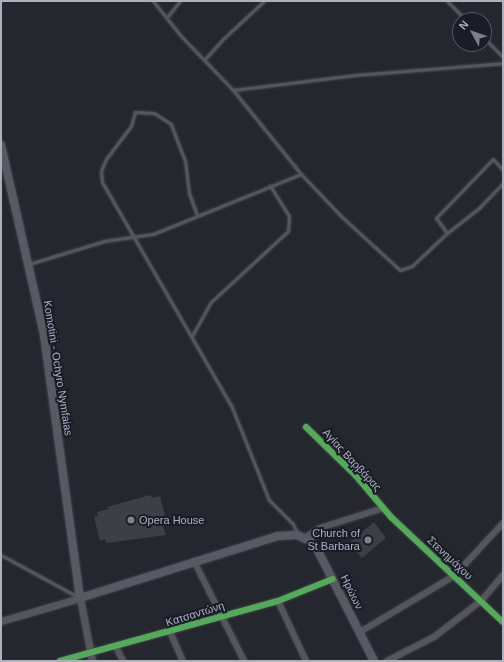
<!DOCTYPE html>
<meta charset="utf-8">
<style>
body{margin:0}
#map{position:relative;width:504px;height:662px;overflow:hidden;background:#25272e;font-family:Arial,sans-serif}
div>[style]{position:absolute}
.building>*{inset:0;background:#3d3f44}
.roads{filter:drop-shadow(0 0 1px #424349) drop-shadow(0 0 1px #424349)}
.service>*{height:3px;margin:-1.5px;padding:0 1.5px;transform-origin:1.5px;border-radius:1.5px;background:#54555d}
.minor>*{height:6px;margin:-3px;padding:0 3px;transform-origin:3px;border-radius:3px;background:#54555d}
.tertiary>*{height:7px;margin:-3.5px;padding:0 3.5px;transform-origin:3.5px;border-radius:3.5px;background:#54555d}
.secondary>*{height:8px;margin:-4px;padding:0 4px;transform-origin:4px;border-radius:4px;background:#585962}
.cycleway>*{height:6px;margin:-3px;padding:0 3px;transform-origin:3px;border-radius:3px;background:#51ab58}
.dots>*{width:11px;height:11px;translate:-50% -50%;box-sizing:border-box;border:2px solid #1a1c27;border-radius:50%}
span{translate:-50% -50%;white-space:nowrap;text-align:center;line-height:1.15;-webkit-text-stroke:4px #1a1c27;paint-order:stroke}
.street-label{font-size:11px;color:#aeb0c0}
.poi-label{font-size:11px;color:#aeb0c0}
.left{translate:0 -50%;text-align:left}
.right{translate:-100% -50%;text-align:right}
.frame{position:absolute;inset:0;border:2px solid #aeb0c0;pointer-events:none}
.north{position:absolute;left:452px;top:12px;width:40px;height:40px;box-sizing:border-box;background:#1a1c27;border:1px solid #555764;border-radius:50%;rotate:310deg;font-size:11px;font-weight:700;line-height:16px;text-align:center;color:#aeb0c0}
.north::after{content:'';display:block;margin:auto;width:14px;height:18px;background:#7e808d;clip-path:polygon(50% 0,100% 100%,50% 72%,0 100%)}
</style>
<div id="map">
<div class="building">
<i style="clip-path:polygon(150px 495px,153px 498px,160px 496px,167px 523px,162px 524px,166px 535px,106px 543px,105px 539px,100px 541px,94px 517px,98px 516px,97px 512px,108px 509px,107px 507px)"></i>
<i style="clip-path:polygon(374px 522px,386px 538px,362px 558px,349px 543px)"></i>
</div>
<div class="roads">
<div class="service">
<i style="left:153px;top:1px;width:45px;rotate:51.3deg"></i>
<i style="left:181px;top:36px;width:75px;rotate:46.1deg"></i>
<i style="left:233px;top:90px;width:108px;rotate:51deg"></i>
<i style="left:301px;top:174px;width:59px;rotate:46.4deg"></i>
<i style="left:342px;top:217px;width:79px;rotate:42.4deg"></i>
<i style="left:400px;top:270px;width:13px;rotate:-18deg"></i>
<i style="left:412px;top:266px;width:48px;rotate:-43.3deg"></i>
<i style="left:447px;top:233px;width:41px;rotate:-38deg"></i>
<i style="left:479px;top:208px;width:35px;rotate:-46deg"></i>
<i style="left:447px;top:1px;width:27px;rotate:45deg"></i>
<i style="left:167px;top:17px;width:21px;rotate:-51deg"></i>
<i style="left:484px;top:38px;width:27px;rotate:45deg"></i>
<i style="left:205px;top:59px;width:27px;rotate:-48deg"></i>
<i style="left:223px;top:39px;width:56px;rotate:-42.8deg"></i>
<i style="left:233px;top:90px;width:123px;rotate:-7deg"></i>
<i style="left:355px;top:75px;width:148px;rotate:-4.6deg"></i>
<i style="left:197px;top:215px;width:23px;rotate:-110deg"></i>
<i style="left:189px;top:193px;width:32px;rotate:-97deg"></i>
<i style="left:185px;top:161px;width:40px;rotate:-111deg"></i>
<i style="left:171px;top:124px;width:20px;rotate:-147deg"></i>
<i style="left:154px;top:113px;width:19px;rotate:-177deg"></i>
<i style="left:135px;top:112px;width:15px;rotate:106deg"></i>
<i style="left:131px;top:126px;width:41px;rotate:127.1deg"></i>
<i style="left:106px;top:159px;width:13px;rotate:113deg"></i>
<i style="left:101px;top:171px;width:11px;rotate:85deg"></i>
<i style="left:102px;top:182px;width:258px;rotate:60deg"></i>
<i style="left:231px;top:405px;width:102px;rotate:68.2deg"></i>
<i style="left:269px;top:500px;width:34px;rotate:45deg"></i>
<i style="left:293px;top:524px;width:10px;rotate:66deg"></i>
<i style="left:447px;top:233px;width:19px;rotate:-126deg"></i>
<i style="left:436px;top:218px;width:82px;rotate:-46deg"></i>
<i style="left:493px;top:159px;width:15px;rotate:48deg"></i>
<i style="left:29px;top:264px;width:78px;rotate:-17deg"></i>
<i style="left:104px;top:241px;width:49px;rotate:-8.1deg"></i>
<i style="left:153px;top:234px;width:160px;rotate:-22.1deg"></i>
<i style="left:192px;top:336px;width:39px;rotate:-61deg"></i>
<i style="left:211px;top:302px;width:105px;rotate:-42.7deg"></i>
<i style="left:288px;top:231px;width:15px;rotate:-86deg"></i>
<i style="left:289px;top:216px;width:36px;rotate:-122deg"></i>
<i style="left:1px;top:555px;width:88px;rotate:28.6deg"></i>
</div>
<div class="minor">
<i style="left:306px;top:427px;width:70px;rotate:44.4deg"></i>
<i style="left:356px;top:476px;width:54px;rotate:49.5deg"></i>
<i style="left:391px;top:517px;width:154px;rotate:43.2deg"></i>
<i style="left:304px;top:538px;width:19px;rotate:-32deg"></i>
<i style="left:320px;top:528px;width:66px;rotate:-17.6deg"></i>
<i style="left:194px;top:561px;width:112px;rotate:63.4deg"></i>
<i style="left:278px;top:601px;width:66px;rotate:65deg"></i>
<i style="left:170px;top:632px;width:32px;rotate:66deg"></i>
<i style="left:360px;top:632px;width:109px;rotate:-30.8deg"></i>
<i style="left:454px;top:576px;width:72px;rotate:-47.2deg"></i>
<i style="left:116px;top:647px;width:16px;rotate:63deg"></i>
<i style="left:60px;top:661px;width:226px;rotate:-15.4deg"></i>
<i style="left:278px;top:601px;width:59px;rotate:-21.8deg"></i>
<i style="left:387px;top:661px;width:53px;rotate:-27.1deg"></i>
<i style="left:434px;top:637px;width:61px;rotate:-37.6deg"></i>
<i style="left:482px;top:600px;width:33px;rotate:-50deg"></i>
</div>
<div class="tertiary">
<i style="left:1px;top:621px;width:82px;rotate:-16.2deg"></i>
<i style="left:80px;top:598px;width:64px;rotate:79.2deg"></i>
</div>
<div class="secondary">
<i style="left:1px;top:145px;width:195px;rotate:77.2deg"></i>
<i style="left:44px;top:335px;width:265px;rotate:82.2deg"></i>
<i style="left:80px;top:598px;width:207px;rotate:-17.4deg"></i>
<i style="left:278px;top:536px;width:19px;rotate:-3deg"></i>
<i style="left:297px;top:535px;width:14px;rotate:25deg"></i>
<i style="left:310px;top:541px;width:13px;rotate:51deg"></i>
<i style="left:318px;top:551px;width:123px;rotate:63deg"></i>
</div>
</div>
<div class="cycleway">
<i style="left:306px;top:427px;width:70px;rotate:44.4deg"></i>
<i style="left:356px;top:476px;width:54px;rotate:49.5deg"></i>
<i style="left:391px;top:517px;width:154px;rotate:43.2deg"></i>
<i style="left:60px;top:661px;width:226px;rotate:-15.4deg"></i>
<i style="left:278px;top:601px;width:59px;rotate:-21.8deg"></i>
</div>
<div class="dots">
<i style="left:131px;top:520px;background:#7e808d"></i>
<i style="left:368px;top:540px;background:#7e808d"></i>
</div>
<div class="street-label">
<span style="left:58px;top:368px;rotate:81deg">Komotini - Ochyro Nymfaias</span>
<span style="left:352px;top:460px;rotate:47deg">Αγίας Βαρβάρας</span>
<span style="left:450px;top:558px;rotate:43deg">Στενημάχου</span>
<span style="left:352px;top:592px;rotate:64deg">Ηρώων</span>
<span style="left:195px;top:614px;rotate:-17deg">Κατσαντώνη</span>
</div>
<div class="poi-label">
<span class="left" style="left:139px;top:520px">Opera House</span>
<span class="right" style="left:360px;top:540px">Church of<br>St Barbara</span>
</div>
<div class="frame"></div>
<div class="north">N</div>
</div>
